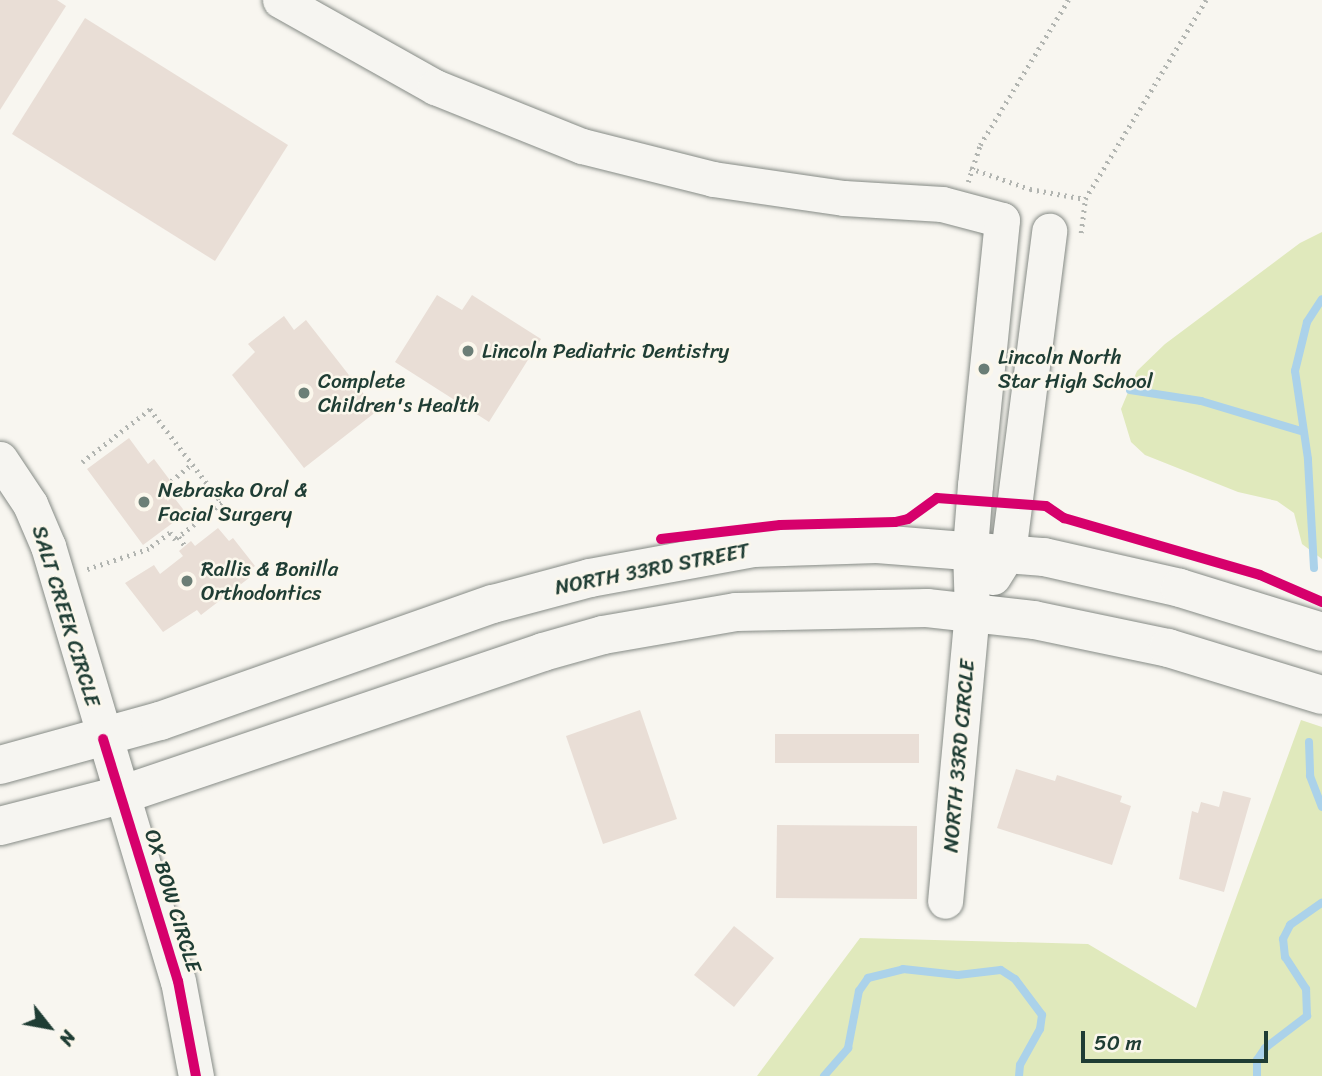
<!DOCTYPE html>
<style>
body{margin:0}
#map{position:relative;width:1322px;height:1076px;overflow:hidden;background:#f8f6f0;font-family:Sriracha,sans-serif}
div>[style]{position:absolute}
.green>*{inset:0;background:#e0e9bc}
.stream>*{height:8px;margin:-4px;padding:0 4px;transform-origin:4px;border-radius:4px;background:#abd2ea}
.building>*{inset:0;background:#e9ded6}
.path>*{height:4.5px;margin-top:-2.25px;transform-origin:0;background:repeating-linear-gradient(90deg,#b2b5b1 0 2px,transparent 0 7px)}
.roads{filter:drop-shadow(0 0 2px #868b86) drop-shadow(0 0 2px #868b86)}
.minor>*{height:35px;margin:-17.5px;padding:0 17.5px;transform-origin:17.5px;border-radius:17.5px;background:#f6f5f1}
.major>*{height:38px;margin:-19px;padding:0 19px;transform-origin:19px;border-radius:19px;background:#f6f5f1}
.cycleway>*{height:10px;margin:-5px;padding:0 5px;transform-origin:5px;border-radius:5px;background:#d6006c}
.dots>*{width:19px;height:19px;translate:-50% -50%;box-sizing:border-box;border:4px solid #fbf7ec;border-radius:50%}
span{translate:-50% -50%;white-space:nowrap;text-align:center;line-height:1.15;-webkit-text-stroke:5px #fbf7ec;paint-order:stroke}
.poi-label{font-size:21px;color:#1f3d34}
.left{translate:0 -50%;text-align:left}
.street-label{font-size:21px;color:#1f3d34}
.north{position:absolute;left:14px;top:992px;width:70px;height:70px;-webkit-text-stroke:5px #fbf7ec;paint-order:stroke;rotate:121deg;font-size:19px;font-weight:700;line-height:28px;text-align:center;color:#1f3d34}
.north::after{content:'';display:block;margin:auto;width:24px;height:32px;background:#1f3d34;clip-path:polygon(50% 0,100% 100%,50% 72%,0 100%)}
.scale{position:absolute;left:1081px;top:1031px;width:187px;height:32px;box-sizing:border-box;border:4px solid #1f3d34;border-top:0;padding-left:9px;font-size:21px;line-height:24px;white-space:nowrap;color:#1f3d34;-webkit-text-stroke:5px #fbf7ec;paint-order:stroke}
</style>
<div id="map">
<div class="green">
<i style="clip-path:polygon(1322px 232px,1322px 559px,1302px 544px,1294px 513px,1277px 501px,1238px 492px,1145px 455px,1131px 442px,1121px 409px,1137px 371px,1165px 344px,1300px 243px)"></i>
<i style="clip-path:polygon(1301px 720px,1322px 727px,1322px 1076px,757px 1076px,860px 938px,1088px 944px,1196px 1008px)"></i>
</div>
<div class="stream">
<i style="left:1130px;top:390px;width:72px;rotate:8.8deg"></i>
<i style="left:1201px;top:401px;width:104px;rotate:16.7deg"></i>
<i style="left:1314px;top:568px;width:109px;rotate:-93.2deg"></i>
<i style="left:1308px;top:459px;width:89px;rotate:-98.4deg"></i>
<i style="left:1295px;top:371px;width:50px;rotate:-76.2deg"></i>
<i style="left:1307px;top:322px;width:27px;rotate:-57deg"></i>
<i style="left:1309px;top:742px;width:34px;rotate:88deg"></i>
<i style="left:1310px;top:776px;width:33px;rotate:69deg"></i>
<i style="left:824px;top:1076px;width:37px;rotate:-49deg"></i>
<i style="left:848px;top:1048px;width:58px;rotate:-79.1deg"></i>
<i style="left:859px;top:991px;width:16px;rotate:-55deg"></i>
<i style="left:868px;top:978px;width:36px;rotate:-14deg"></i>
<i style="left:903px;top:969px;width:55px;rotate:6.2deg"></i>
<i style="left:958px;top:975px;width:43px;rotate:-6.6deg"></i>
<i style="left:1001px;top:970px;width:17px;rotate:33deg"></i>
<i style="left:1015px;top:979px;width:45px;rotate:53.1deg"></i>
<i style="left:1042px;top:1015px;width:14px;rotate:98deg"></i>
<i style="left:1040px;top:1029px;width:41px;rotate:119.1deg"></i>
<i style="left:1020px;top:1065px;width:11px;rotate:95deg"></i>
<i style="left:1257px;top:1076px;width:16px;rotate:-90deg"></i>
<i style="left:1257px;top:1060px;width:14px;rotate:-56deg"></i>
<i style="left:1265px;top:1048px;width:53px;rotate:-37.3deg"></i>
<i style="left:1307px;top:1016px;width:27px;rotate:-92deg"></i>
<i style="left:1306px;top:989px;width:38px;rotate:-123deg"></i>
<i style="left:1285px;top:957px;width:18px;rotate:-96deg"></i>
<i style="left:1283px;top:939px;width:16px;rotate:-63deg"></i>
<i style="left:1290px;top:925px;width:39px;rotate:-35deg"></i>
</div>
<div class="building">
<i style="clip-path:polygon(0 0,57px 0,66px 6px,0 110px)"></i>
<i style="clip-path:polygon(85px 18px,288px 145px,215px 261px,12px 134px)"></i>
<i style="clip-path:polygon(437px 295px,462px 310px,472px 295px,541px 339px,489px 422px,395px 362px)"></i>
<i style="clip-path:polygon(284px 316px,294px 330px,306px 320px,377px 411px,304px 468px,232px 375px,255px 352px,248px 344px)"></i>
<i style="clip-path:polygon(129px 438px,148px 464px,154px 459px,175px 487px,169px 491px,186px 513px,143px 545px,87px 469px)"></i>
<i style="clip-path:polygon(218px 528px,229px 541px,233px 538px,255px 566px,245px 573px,249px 578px,201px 615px,197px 610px,163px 632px,125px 583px,154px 565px,160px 574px,183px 556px,179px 551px,191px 541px,195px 546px)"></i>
<i style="clip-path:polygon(640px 710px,677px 819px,603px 844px,566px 736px)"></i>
<i style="clip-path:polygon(775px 734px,919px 734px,919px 763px,775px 763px)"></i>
<i style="clip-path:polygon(1016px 769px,1055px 781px,1057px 775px,1122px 796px,1120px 802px,1131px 806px,1112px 865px,997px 828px)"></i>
<i style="clip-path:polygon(1223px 791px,1251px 798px,1224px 892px,1179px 879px,1192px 811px,1198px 813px,1201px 802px,1219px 807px)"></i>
<i style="clip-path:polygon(777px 825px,917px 826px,917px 899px,776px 898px)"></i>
<i style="clip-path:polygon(734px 926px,774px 958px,734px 1007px,694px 975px)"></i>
</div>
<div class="path">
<i style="left:970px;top:168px;width:64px;rotate:19.3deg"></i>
<i style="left:1030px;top:189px;width:56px;rotate:10.3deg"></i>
<i style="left:968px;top:182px;width:39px;rotate:-72deg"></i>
<i style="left:980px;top:145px;width:170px;rotate:-58.7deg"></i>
<i style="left:1081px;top:233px;width:34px;rotate:-83deg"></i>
<i style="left:1085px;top:199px;width:233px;rotate:-58.7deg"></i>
<i style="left:82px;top:462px;width:86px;rotate:-37.9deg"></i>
<i style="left:150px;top:409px;width:118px;rotate:52.5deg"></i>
<i style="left:222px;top:503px;width:60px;rotate:141.8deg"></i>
<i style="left:175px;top:540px;width:9px;rotate:-126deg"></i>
<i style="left:170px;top:533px;width:26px;rotate:143deg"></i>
<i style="left:149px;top:549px;width:66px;rotate:161.6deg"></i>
<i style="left:171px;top:481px;width:27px;rotate:-39deg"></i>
<i style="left:179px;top:537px;width:11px;rotate:56deg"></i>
</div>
<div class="roads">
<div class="minor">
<i style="left:280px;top:0;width:178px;rotate:29.3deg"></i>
<i style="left:435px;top:87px;width:158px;rotate:21.9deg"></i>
<i style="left:582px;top:146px;width:135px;rotate:14.1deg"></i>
<i style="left:713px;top:179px;width:132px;rotate:8.3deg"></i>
<i style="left:844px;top:198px;width:98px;rotate:3.5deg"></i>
<i style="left:942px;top:204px;width:62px;rotate:14.9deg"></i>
<i style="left:1002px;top:220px;width:266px;rotate:95.8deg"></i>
<i style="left:975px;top:485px;width:64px;rotate:94.5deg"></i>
<i style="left:970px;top:549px;width:62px;rotate:88.2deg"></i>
<i style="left:972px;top:611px;width:291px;rotate:95.3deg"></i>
<i style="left:0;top:459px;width:54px;rotate:56.3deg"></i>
<i style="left:30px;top:504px;width:46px;rotate:66.8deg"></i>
<i style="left:48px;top:546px;width:454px;rotate:73.4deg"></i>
<i style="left:178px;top:981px;width:97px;rotate:79.3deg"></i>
<i style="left:993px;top:577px;width:28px;rotate:-58deg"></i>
<i style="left:1008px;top:553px;width:325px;rotate:-82.7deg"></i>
</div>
<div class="major">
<i style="left:0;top:765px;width:166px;rotate:-15.4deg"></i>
<i style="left:160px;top:721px;width:353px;rotate:-19.4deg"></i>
<i style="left:493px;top:604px;width:100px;rotate:-15deg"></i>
<i style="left:590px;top:578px;width:166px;rotate:-10.4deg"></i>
<i style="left:753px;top:548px;width:124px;rotate:-1.8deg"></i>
<i style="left:877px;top:544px;width:168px;rotate:4.5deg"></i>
<i style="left:1044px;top:557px;width:139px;rotate:12.8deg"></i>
<i style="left:1180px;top:588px;width:149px;rotate:17.2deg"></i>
<i style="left:0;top:826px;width:125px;rotate:-14.4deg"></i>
<i style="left:121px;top:795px;width:446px;rotate:-18.7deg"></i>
<i style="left:543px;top:652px;width:62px;rotate:-15.8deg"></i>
<i style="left:603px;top:635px;width:135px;rotate:-9.8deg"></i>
<i style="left:736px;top:612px;width:191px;rotate:-1.2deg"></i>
<i style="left:927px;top:608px;width:108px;rotate:6.4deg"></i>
<i style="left:1034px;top:620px;width:137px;rotate:11.8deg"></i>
<i style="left:1168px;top:648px;width:161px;rotate:17deg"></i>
</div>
</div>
<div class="cycleway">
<i style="left:661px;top:539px;width:120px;rotate:-6.7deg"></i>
<i style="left:780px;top:525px;width:115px;rotate:-1.5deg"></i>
<i style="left:895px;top:522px;width:13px;rotate:-13deg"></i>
<i style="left:908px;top:519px;width:36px;rotate:-36deg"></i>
<i style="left:937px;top:498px;width:109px;rotate:4.2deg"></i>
<i style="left:1046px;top:506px;width:22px;rotate:34deg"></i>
<i style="left:1064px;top:518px;width:204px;rotate:16.2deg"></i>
<i style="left:1260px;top:575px;width:68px;rotate:23.5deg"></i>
<i style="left:103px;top:739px;width:253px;rotate:72.8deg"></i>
<i style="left:178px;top:981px;width:97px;rotate:79.3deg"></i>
</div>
<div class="dots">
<i style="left:468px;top:351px;background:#6b7e76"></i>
<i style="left:984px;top:369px;background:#6b7e76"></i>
<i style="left:304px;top:393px;background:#6b7e76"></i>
<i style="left:144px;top:502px;background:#6b7e76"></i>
<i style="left:187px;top:581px;background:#6b7e76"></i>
</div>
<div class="poi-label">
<span class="left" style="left:482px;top:351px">Lincoln Pediatric Dentistry</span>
<span class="left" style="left:998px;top:369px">Lincoln North<br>Star High School</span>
<span class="left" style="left:318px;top:393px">Complete<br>Children's Health</span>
<span class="left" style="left:158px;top:502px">Nebraska Oral &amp;<br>Facial Surgery</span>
<span class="left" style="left:201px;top:581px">Rallis &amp; Bonilla<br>Orthodontics</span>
</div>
<div class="street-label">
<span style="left:652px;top:569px;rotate:-11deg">NORTH 33RD STREET</span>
<span style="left:66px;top:616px;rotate:73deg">SALT CREEK CIRCLE</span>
<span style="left:959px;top:756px;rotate:-85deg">NORTH 33RD CIRCLE</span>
<span style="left:173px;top:901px;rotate:73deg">OX BOW CIRCLE</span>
</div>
<div class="north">N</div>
<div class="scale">50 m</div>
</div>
